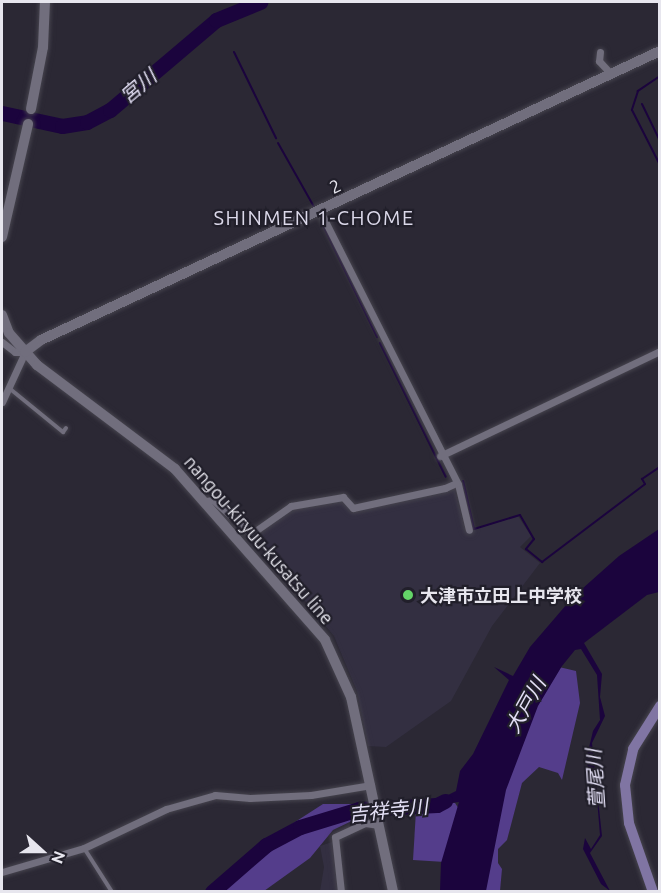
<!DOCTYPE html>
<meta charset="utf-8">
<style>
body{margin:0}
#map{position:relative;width:661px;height:893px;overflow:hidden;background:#2b2834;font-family:Ubuntu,"Noto Sans JP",sans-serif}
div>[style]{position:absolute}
.built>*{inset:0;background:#332f41}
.forest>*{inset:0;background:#543d8b}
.water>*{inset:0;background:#1b043d}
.stream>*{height:2px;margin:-1px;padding:0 1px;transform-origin:1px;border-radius:1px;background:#1b043d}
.river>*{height:15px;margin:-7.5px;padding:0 7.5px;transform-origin:7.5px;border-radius:7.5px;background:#1b043d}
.roads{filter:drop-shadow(0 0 2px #46444e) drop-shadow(0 0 2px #46444e)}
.lane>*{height:4px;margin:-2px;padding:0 2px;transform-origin:2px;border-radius:2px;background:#716e7d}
.street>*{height:7px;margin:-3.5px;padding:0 3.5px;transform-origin:3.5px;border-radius:3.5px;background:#716e7d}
.secondary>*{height:10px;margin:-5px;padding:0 5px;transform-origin:5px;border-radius:5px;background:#716e7d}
.primary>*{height:10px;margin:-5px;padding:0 5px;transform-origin:5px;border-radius:5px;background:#8075a3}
.dots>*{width:16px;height:16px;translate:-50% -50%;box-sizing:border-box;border:3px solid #211f2a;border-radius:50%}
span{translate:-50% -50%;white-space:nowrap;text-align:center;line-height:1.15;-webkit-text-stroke:4.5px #211f2a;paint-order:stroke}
.street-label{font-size:18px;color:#e7e6ee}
.poi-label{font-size:18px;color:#e7e6ee;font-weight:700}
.left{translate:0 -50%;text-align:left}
.water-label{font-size:20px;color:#e4e0f6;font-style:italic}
.neighbourhood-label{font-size:20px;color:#dcd9ea;letter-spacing:1.5px}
.frame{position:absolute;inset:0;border:3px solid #e7e6ee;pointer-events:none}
.north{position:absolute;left:12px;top:821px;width:60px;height:60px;-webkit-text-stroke:4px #211f2a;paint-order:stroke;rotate:111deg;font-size:16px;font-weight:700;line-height:24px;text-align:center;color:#e7e6ee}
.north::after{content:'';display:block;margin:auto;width:21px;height:27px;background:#e7e6ee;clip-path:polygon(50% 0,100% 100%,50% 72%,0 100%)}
</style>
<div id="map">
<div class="built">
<i style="clip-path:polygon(454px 488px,466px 532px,518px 516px,531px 536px,520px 547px,540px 563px,492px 626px,451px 701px,386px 747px,368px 746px,357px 691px,334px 636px,256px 542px,262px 531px,292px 510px,342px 500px,352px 513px)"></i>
<i style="clip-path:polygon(335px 841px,344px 891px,320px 891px,324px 867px,320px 846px)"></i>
</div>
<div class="forest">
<i style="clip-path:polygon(559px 667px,576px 671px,580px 703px,562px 780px,558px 773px,539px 767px,522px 783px,507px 840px,498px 849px,498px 863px,502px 869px,500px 891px,485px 892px,504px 790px,536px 705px)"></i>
<i style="clip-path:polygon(429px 803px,455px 803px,461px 812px,445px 862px,413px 860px,416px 811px)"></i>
<i style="clip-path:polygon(323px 804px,354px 804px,360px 817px,333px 830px,310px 858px,264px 891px,218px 891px,264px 842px)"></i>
</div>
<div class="water">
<i style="clip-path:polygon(659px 529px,659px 592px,647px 595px,584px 643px,602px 674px,600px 697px,605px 716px,592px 743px,602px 836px,590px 853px,610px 891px,601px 884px,583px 849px,585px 838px,591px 849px,600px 835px,597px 799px,586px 760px,593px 731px,600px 720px,597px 675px,581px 649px,575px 650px,562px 666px,538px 706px,506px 790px,486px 891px,440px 891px,441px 863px,459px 802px,426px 806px,456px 791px,460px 771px,473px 754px,509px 680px,494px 667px,513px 676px,530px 647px,573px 597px,619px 556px)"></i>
</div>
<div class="stream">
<i style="left:234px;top:52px;width:96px;rotate:64deg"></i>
<i style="left:660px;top:76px;width:27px;rotate:146deg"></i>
<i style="left:638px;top:91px;width:20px;rotate:108deg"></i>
<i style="left:632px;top:110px;width:62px;rotate:63deg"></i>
<i style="left:642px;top:104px;width:41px;rotate:64.1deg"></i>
<i style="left:278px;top:143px;width:73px;rotate:60.6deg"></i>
<i style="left:321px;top:221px;width:129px;rotate:64.2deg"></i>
<i style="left:380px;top:343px;width:149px;rotate:63.8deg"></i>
<i style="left:463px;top:481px;width:49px;rotate:77.1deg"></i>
<i style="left:474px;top:529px;width:48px;rotate:-16.9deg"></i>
<i style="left:520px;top:515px;width:28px;rotate:60deg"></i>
<i style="left:534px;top:539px;width:13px;rotate:129deg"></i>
<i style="left:526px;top:549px;width:21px;rotate:39deg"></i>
<i style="left:542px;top:562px;width:129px;rotate:-37.1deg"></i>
<i style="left:645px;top:484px;width:6px;rotate:-121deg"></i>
<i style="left:642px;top:479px;width:22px;rotate:-34deg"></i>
</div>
<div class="river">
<i style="left:2px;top:113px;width:61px;rotate:12.2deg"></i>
<i style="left:62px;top:126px;width:25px;rotate:-9deg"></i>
<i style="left:87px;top:122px;width:26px;rotate:-28deg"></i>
<i style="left:110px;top:110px;width:139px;rotate:-40.3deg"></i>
<i style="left:216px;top:20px;width:48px;rotate:-22.2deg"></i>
<i style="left:212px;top:892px;width:72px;rotate:-41deg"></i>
<i style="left:266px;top:845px;width:38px;rotate:-28deg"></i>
<i style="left:300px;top:827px;width:62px;rotate:-17deg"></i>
<i style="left:359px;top:809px;width:78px;rotate:-2.9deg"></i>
<i style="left:437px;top:805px;width:9px;rotate:-27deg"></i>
</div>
<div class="roads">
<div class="lane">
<i style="left:9px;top:388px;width:70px;rotate:39.2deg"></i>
<i style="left:63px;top:432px;width:5px;rotate:-53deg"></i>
<i style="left:84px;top:848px;width:52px;rotate:57.5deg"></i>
</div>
<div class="street">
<i style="left:600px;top:52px;width:9px;rotate:96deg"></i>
<i style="left:599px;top:61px;width:18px;rotate:47deg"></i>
<i style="left:320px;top:211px;width:306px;rotate:63.2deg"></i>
<i style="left:458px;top:484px;width:47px;rotate:76.6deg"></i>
<i style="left:2px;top:342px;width:16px;rotate:38deg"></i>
<i style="left:15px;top:352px;width:10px"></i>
<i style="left:25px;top:352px;width:55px;rotate:114.7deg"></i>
<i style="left:440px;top:456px;width:244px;rotate:-25.5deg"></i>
<i style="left:206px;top:501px;width:7px;rotate:-8deg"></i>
<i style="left:213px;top:500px;width:51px;rotate:41.8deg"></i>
<i style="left:251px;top:534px;width:49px;rotate:-35deg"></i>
<i style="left:291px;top:506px;width:53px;rotate:-9.8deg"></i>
<i style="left:343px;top:497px;width:15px;rotate:48deg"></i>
<i style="left:353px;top:508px;width:94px;rotate:-12.3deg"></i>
<i style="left:445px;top:488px;width:12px;rotate:-24deg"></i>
<i style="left:2px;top:872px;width:85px;rotate:-16.3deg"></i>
<i style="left:84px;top:848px;width:91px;rotate:-25.4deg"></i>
<i style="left:166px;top:809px;width:51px;rotate:-15.9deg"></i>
<i style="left:215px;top:795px;width:35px;rotate:5deg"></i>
<i style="left:250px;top:798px;width:61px;rotate:-2.8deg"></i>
<i style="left:311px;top:795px;width:61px;rotate:-9.5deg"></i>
<i style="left:341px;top:892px;width:55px;rotate:-96.2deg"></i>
<i style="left:335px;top:837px;width:33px;rotate:-25deg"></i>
<i style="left:365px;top:823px;width:14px;rotate:8deg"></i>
</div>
<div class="secondary">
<i style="left:31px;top:109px;width:63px;rotate:-79deg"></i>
<i style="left:43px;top:47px;width:45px;rotate:-87.5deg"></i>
<i style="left:2px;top:237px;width:116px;rotate:-77deg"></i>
<i style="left:2px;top:315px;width:19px;rotate:69deg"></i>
<i style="left:9px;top:333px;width:43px;rotate:48.8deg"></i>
<i style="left:37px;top:365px;width:173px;rotate:37deg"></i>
<i style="left:175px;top:469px;width:227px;rotate:48.7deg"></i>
<i style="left:325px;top:640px;width:63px;rotate:65.5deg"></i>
<i style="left:351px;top:697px;width:199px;rotate:77.8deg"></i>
<i style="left:25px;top:352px;width:20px;rotate:-37deg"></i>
<i style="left:41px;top:340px;width:683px;rotate:-25.03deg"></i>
</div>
<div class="primary">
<i style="left:653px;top:892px;width:73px;rotate:-109.2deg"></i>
<i style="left:629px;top:823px;width:38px;rotate:-96deg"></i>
<i style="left:625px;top:785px;width:37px;rotate:-77deg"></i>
<i style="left:633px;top:749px;width:51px;rotate:-57.9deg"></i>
</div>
</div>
<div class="dots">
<i style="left:408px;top:595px;background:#64d468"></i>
</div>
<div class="street-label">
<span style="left:335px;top:186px;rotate:-25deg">2</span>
<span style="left:259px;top:540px;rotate:49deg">nangou-kiryuu-kusatsu line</span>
</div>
<div class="poi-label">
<span class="left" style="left:420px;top:595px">大津市立田上中学校</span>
</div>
<div class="water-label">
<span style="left:138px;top:86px;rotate:-40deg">宮川</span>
<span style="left:525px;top:705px;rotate:-61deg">大戸川</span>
<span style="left:595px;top:779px;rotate:-94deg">萱尾川</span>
<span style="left:388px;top:810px;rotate:-6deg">吉祥寺川</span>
</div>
<div class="neighbourhood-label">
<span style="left:314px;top:217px">SHINMEN 1-CHOME</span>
</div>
<div class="frame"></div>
<div class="north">N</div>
</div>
